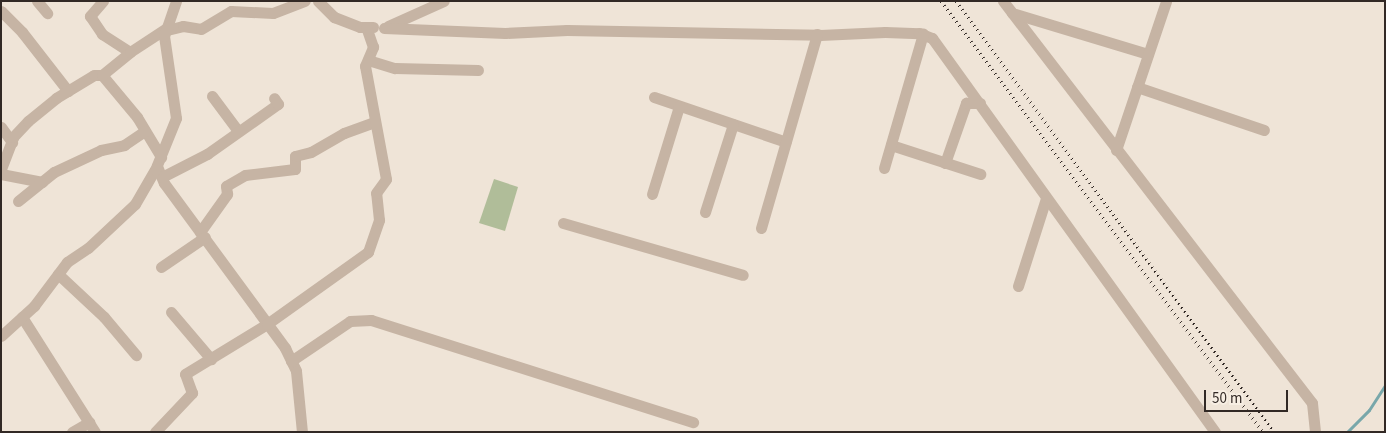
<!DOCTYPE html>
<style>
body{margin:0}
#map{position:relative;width:1386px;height:433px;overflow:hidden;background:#efe4d7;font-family:"Source Sans 3",sans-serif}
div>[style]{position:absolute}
.green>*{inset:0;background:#b0bd99}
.stream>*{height:3px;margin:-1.5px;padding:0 1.5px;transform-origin:1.5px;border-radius:1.5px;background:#78a7aa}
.minor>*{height:11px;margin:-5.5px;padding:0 5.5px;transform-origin:5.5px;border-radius:5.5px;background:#c6b4a4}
.rail>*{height:3px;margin-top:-1.5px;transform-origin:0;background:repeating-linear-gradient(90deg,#322925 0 1px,transparent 0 5px)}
span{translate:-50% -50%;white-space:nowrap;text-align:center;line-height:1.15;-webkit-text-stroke:4.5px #f7eee3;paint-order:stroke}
.frame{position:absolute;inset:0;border:2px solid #322925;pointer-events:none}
.scale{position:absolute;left:1204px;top:390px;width:84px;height:22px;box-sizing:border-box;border:2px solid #322925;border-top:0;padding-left:6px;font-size:15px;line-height:18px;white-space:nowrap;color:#322925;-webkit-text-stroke:4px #f7eee3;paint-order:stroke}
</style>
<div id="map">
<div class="green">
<i style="clip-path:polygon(494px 179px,518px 187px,505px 231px,479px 223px)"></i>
</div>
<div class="stream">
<i style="left:1347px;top:432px;width:31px;rotate:-45deg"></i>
<i style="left:1369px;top:410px;width:30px;rotate:-57deg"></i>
</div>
<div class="minor">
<i style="left:37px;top:1px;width:16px;rotate:50deg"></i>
<i style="left:103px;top:1px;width:20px;rotate:131deg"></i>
<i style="left:90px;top:16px;width:22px;rotate:56deg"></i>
<i style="left:102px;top:34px;width:33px;rotate:33deg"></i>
<i style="left:318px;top:1px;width:23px;rotate:45deg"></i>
<i style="left:334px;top:17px;width:28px;rotate:21deg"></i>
<i style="left:360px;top:27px;width:13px"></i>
<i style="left:1003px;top:1px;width:507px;rotate:52.45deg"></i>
<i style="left:1312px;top:403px;width:29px;rotate:84deg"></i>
<i style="left:1px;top:11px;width:30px;rotate:45deg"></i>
<i style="left:22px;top:32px;width:75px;rotate:52.1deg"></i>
<i style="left:1012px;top:13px;width:142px;rotate:16.8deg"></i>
<i style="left:388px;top:26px;width:61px;rotate:-24.1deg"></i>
<i style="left:384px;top:28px;width:121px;rotate:2.4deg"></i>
<i style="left:505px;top:33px;width:62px;rotate:-2.8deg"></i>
<i style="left:567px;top:30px;width:253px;rotate:1.1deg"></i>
<i style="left:820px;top:35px;width:65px;rotate:-2.6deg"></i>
<i style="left:885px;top:32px;width:34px;rotate:2deg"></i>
<i style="left:919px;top:33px;width:14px;rotate:21deg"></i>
<i style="left:932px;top:38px;width:485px;rotate:54.3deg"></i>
<i style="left:167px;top:30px;width:16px;rotate:-14deg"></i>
<i style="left:183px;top:26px;width:18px;rotate:9deg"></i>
<i style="left:201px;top:29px;width:35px;rotate:-31deg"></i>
<i style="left:231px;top:11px;width:42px;rotate:2.7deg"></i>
<i style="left:273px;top:13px;width:34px;rotate:-21deg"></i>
<i style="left:368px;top:60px;width:28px;rotate:17deg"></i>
<i style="left:395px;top:68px;width:83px;rotate:1.4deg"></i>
<i style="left:102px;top:75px;width:55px;rotate:50.2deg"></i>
<i style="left:137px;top:117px;width:47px;rotate:59deg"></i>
<i style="left:1137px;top:87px;width:134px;rotate:18.7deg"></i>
<i style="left:212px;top:96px;width:44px;rotate:53.4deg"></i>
<i style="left:654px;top:97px;width:139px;rotate:18.8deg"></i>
<i style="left:1px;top:127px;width:19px;rotate:54deg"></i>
<i style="left:891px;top:145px;width:94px;rotate:18deg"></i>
<i style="left:1116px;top:150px;width:157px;rotate:-71.4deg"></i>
<i style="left:945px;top:163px;width:64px;rotate:-70.7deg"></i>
<i style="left:966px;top:103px;width:14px"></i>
<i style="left:157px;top:166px;width:18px;rotate:68deg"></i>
<i style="left:164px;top:183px;width:205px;rotate:53.7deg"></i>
<i style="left:285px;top:348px;width:25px;rotate:64deg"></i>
<i style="left:296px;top:371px;width:61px;rotate:84.4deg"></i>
<i style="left:884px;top:168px;width:140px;rotate:-73.8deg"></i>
<i style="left:1px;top:169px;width:34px;rotate:-69deg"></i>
<i style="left:13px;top:137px;width:22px;rotate:-47deg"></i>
<i style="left:28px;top:121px;width:36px;rotate:-39deg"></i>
<i style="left:56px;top:98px;width:44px;rotate:-31.2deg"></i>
<i style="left:94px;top:75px;width:8px"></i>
<i style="left:102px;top:75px;width:36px;rotate:-39deg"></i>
<i style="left:130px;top:52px;width:45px;rotate:-33.3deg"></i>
<i style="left:1px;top:174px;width:42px;rotate:11deg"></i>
<i style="left:162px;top:177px;width:51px;rotate:-27.1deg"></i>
<i style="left:207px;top:154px;width:87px;rotate:-35.2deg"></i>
<i style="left:278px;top:104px;width:7px;rotate:-124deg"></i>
<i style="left:652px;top:194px;width:92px;rotate:-72.9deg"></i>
<i style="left:18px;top:201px;width:46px;rotate:-38.9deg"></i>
<i style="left:54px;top:172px;width:52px;rotate:-25.1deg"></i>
<i style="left:101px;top:150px;width:24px;rotate:-12deg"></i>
<i style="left:124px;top:145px;width:25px;rotate:-34deg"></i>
<i style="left:705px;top:212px;width:92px;rotate:-72.3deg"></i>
<i style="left:563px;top:223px;width:187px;rotate:16.1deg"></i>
<i style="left:761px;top:228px;width:202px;rotate:-73.9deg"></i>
<i style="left:200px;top:232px;width:47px;rotate:-54.6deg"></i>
<i style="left:227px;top:194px;width:8px;rotate:-97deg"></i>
<i style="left:226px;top:186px;width:22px;rotate:-30deg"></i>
<i style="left:245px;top:175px;width:50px;rotate:-6.8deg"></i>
<i style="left:295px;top:169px;width:13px;rotate:-90deg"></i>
<i style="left:295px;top:156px;width:16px;rotate:-14deg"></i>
<i style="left:311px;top:152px;width:38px;rotate:-30deg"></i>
<i style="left:344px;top:133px;width:33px;rotate:-20deg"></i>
<i style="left:161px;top:267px;width:53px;rotate:-34.3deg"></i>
<i style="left:58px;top:274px;width:63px;rotate:43.1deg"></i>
<i style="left:104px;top:317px;width:50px;rotate:49.9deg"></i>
<i style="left:1018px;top:286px;width:92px;rotate:-72.3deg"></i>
<i style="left:171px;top:312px;width:62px;rotate:49.6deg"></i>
<i style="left:22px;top:317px;width:136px;rotate:57.6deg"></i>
<i style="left:1px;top:336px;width:45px;rotate:-42.3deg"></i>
<i style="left:34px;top:306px;width:55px;rotate:-53.1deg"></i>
<i style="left:67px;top:262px;width:25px;rotate:-34deg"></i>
<i style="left:88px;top:248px;width:64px;rotate:-43.1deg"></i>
<i style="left:135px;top:204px;width:39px;rotate:-60deg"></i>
<i style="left:155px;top:170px;width:56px;rotate:-68deg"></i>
<i style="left:176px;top:118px;width:83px;rotate:-98.3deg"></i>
<i style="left:164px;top:36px;width:37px;rotate:-71deg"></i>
<i style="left:291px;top:361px;width:71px;rotate:-34.1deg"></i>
<i style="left:350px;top:321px;width:21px;rotate:-3deg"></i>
<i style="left:371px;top:320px;width:338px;rotate:17.6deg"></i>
<i style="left:72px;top:432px;width:20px;rotate:-30deg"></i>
<i style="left:155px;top:432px;width:54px;rotate:-46.5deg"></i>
<i style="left:192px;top:393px;width:20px;rotate:-110deg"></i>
<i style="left:185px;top:374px;width:96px;rotate:-31.4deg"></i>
<i style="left:267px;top:324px;width:124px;rotate:-35.5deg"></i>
<i style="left:368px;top:252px;width:34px;rotate:-71deg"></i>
<i style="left:379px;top:220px;width:27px;rotate:-96deg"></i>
<i style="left:376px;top:193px;width:17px;rotate:-54deg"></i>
<i style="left:386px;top:179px;width:115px;rotate:-100.5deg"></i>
<i style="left:365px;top:66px;width:21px;rotate:-67deg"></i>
<i style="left:373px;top:47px;width:21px;rotate:-109deg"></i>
</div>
<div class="rail">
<i style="left:941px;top:1px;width:538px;rotate:53.24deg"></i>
<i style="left:956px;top:1px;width:536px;rotate:53.58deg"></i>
</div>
<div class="frame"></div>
<div class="scale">50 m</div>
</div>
